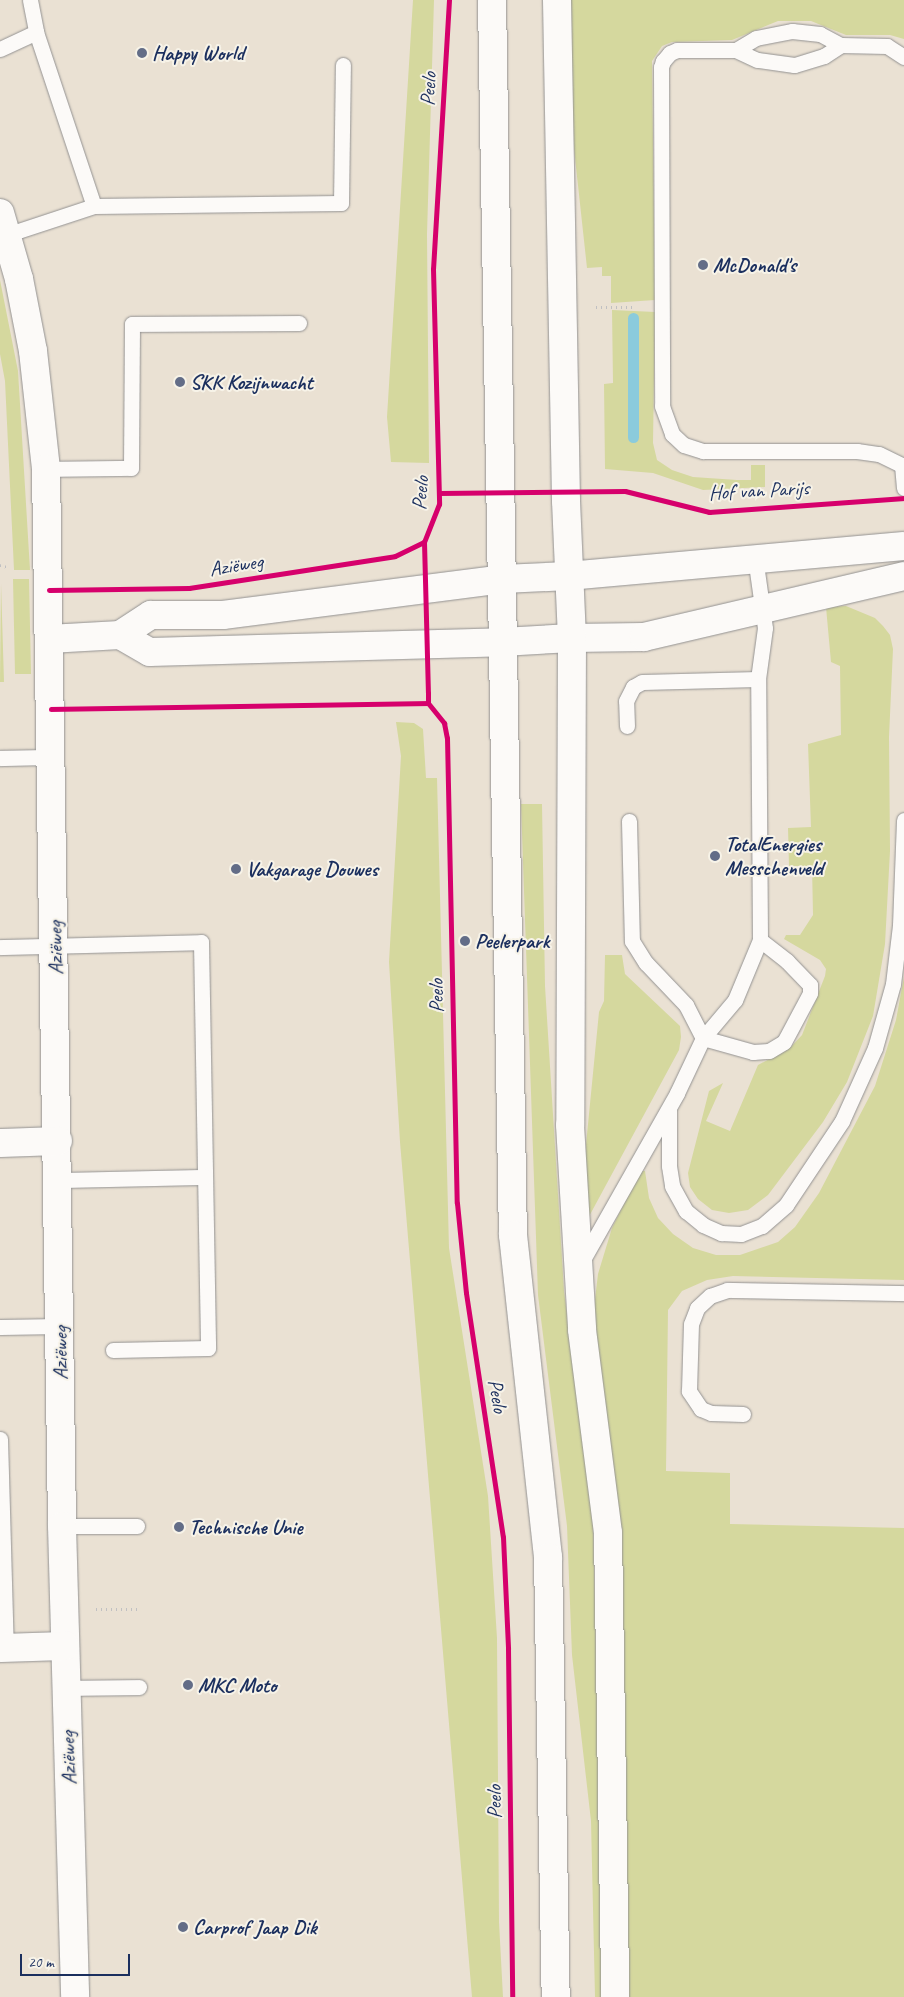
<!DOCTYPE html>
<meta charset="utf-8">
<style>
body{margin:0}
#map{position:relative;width:904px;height:1997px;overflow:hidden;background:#eae1d3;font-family:Caveat,sans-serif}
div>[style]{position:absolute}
.green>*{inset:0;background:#d5d89e}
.stream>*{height:11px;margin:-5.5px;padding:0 5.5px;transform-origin:5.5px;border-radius:5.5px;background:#8bcbdc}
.path>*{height:3px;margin-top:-1.5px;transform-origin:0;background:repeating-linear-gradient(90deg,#c0c0c2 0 1px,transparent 0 5px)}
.roads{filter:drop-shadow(0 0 1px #939292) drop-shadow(0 0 1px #939292)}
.service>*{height:15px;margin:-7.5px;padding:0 7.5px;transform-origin:7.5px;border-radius:7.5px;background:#fcfaf8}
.minor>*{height:28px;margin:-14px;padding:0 14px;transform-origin:14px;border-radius:14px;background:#fcfaf8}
.secondary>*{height:28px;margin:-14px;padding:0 14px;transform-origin:14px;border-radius:14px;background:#fcfaf8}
.primary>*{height:28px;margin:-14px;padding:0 14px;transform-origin:14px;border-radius:14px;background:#fcfaf8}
.cycleway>*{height:5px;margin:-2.5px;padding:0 2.5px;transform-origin:2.5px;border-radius:2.5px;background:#d6006c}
.dots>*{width:14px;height:14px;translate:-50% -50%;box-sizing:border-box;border:2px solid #f7f3e8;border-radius:50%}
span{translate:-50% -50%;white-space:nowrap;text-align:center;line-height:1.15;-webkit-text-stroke:4px #f7f3e8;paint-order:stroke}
.poi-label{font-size:21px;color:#1b2f5e;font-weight:700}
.left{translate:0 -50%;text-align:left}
.street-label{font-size:21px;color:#1b2f5e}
.scale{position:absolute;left:20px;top:1954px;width:110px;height:22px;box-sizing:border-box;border:2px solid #1b2f5e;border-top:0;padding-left:6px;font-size:15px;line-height:18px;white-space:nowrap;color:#1b2f5e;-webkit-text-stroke:4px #f7f3e8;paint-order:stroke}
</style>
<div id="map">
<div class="green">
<i style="clip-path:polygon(413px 0,434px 0,427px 234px,429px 463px,391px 462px,387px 417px)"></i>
<i style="clip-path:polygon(571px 0,904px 0,904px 39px,890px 35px,846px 35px,811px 21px,778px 21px,732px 40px,672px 42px,662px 46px,652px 61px,655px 300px,611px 303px,611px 276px,602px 276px,602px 267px,587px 268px,571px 121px)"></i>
<i style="clip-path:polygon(0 280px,18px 371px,30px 570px,14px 570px,5px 381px,0 354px)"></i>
<i style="clip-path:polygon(612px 310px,655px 312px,653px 443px,657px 460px,672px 470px,693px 477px,737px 480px,751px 480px,751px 465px,765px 465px,765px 487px,703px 490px,653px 473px,605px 469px,604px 384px,613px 383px)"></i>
<i style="clip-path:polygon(13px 579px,29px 579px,31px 674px,15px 674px)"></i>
<i style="clip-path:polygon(1px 583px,4px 682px,0 682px)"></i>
<i style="clip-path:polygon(846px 606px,875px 618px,883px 626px,890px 635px,893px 649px,889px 737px,890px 851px,885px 944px,873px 1016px,847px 1082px,823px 1122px,768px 1195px,748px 1210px,729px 1213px,712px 1210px,698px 1199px,690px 1187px,688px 1173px,709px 1091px,723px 1083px,706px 1121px,730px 1131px,758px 1065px,790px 1048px,802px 1035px,825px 976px,826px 969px,820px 960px,784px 939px,786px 935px,800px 935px,813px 915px,812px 866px,789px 866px,788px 828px,811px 827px,808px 744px,841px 735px,840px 666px,831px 662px,826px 607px)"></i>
<i style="clip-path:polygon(396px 722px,414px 723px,423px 729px,426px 778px,437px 778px,449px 1248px,488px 1496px,497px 1638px,499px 1922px,503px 1997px,472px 1997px,400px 1142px,389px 962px,401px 756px)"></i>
<i style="clip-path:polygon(521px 804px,542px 804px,545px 986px,564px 1291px,593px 1518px,604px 1997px,595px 1997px,591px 1821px,572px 1655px,567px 1526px,538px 1295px)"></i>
<i style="clip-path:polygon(605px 955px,622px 955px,625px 974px,680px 1026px,681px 1037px,679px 1050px,586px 1222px,584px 1165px,599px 1012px,604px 1001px)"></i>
<i style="clip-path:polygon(904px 977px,904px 1280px,733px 1276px,707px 1280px,682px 1291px,668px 1310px,666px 1471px,730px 1473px,730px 1524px,904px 1528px,904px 1997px,629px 1997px,624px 1729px,593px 1316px,598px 1274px,612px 1228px,640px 1171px,645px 1171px,649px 1198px,658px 1218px,673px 1234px,693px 1248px,716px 1255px,740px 1255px,778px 1242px,795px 1227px,819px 1193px,875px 1086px,896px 1020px)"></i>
</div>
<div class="stream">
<i style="left:633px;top:318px;width:119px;rotate:90deg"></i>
</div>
<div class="path">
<i style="left:596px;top:307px;width:39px"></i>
<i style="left:0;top:565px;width:7px;rotate:16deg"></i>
<i style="left:96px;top:1609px;width:42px"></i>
</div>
<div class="roads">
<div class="service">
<i style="left:30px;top:0;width:33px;rotate:79deg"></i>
<i style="left:36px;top:32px;width:183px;rotate:71.6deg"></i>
<i style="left:94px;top:206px;width:247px;rotate:-0.7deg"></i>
<i style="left:341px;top:203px;width:138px;rotate:-89.2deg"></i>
<i style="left:841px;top:45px;width:20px;rotate:147deg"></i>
<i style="left:824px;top:56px;width:31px;rotate:163deg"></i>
<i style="left:794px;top:65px;width:37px;rotate:-172deg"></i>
<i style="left:757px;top:60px;width:23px;rotate:-155deg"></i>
<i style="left:736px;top:50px;width:59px;rotate:180deg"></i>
<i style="left:677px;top:50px;width:8px;rotate:157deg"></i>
<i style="left:670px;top:53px;width:11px;rotate:131deg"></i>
<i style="left:663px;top:61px;width:6px;rotate:108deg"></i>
<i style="left:661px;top:67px;width:339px;rotate:89.8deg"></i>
<i style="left:662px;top:406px;width:30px;rotate:70deg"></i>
<i style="left:672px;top:434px;width:16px;rotate:43deg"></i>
<i style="left:684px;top:445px;width:20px;rotate:18deg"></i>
<i style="left:703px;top:451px;width:154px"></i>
<i style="left:857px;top:451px;width:22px;rotate:8deg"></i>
<i style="left:879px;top:454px;width:25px;rotate:26deg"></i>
<i style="left:902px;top:465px;width:23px;rotate:85deg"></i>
<i style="left:0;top:49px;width:40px;rotate:-25deg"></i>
<i style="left:736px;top:50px;width:23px;rotate:-31deg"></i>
<i style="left:756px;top:38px;width:37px;rotate:-11deg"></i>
<i style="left:792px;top:31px;width:28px;rotate:6deg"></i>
<i style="left:820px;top:34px;width:24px;rotate:28deg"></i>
<i style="left:841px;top:45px;width:46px;rotate:1.2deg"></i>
<i style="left:887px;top:46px;width:20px;rotate:33deg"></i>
<i style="left:6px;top:235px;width:93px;rotate:-18.2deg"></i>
<i style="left:46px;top:469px;width:85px;rotate:-0.7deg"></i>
<i style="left:131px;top:468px;width:144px;rotate:-89.6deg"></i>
<i style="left:132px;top:324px;width:167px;rotate:-0.3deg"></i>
<i style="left:627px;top:726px;width:25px;rotate:-92deg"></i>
<i style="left:626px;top:701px;width:16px;rotate:-63deg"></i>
<i style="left:633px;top:687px;width:10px;rotate:-29deg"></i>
<i style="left:642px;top:682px;width:116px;rotate:-1.5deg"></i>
<i style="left:0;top:758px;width:52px;rotate:-1.1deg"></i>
<i style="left:629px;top:821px;width:120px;rotate:88.6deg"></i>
<i style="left:632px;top:941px;width:26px;rotate:58deg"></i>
<i style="left:646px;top:963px;width:58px;rotate:46.4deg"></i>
<i style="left:686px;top:1005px;width:37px;rotate:63deg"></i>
<i style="left:703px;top:1038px;width:52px;rotate:15.6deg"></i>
<i style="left:753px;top:1052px;width:16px;rotate:-4deg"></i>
<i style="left:769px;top:1051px;width:17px;rotate:-31deg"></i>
<i style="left:784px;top:1042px;width:55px;rotate:-62deg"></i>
<i style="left:810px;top:993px;width:8px;rotate:-90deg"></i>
<i style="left:810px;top:985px;width:33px;rotate:-134deg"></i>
<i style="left:787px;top:961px;width:34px;rotate:-142deg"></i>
<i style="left:0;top:947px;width:201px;rotate:-1.4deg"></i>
<i style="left:201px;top:942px;width:406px;rotate:89deg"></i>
<i style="left:208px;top:1348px;width:95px;rotate:178.8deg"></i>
<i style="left:669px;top:1109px;width:57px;rotate:90deg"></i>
<i style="left:669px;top:1166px;width:20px;rotate:81deg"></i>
<i style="left:672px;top:1186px;width:29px;rotate:61deg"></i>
<i style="left:686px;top:1211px;width:22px;rotate:39deg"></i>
<i style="left:703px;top:1225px;width:20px;rotate:24deg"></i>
<i style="left:721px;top:1233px;width:20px;rotate:3deg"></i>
<i style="left:741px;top:1234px;width:22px;rotate:-21deg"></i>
<i style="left:762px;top:1226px;width:32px;rotate:-41deg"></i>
<i style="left:786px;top:1205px;width:101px;rotate:-56.3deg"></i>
<i style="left:842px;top:1121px;width:80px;rotate:-65.7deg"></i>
<i style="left:875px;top:1048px;width:66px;rotate:-74.3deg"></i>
<i style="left:893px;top:984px;width:59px;rotate:-83.2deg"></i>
<i style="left:900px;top:925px;width:105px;rotate:-87.8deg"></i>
<i style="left:58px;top:1180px;width:147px;rotate:-1.2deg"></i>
<i style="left:581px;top:1263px;width:195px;rotate:-60.5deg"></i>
<i style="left:677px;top:1093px;width:61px;rotate:-64.7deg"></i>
<i style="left:703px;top:1038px;width:50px;rotate:-49.9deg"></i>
<i style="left:735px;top:1000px;width:65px;rotate:-67.4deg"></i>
<i style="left:760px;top:940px;width:261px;rotate:-90.4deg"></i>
<i style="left:758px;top:679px;width:51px;rotate:-82.2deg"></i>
<i style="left:765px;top:628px;width:72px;rotate:-98deg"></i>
<i style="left:0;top:1327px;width:60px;rotate:-1deg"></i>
<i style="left:743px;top:1414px;width:32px;rotate:-178deg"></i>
<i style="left:711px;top:1413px;width:11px;rotate:-158deg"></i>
<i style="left:701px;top:1409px;width:22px;rotate:-124deg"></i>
<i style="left:689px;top:1391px;width:67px;rotate:-88.3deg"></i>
<i style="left:691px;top:1324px;width:17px;rotate:-69deg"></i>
<i style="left:697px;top:1308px;width:18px;rotate:-43deg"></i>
<i style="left:710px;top:1296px;width:18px;rotate:-19deg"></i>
<i style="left:727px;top:1290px;width:177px;rotate:1deg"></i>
<i style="left:0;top:1439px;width:209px;rotate:88.4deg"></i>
<i style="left:62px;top:1526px;width:75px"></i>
<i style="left:66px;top:1688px;width:73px;rotate:-0.8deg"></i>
</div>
<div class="minor">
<i style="left:0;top:213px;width:69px;rotate:73.9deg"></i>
<i style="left:19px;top:279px;width:73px;rotate:79deg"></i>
<i style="left:33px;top:351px;width:119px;rotate:83.7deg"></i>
<i style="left:46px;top:469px;width:1057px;rotate:89.13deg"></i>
<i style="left:62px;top:1526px;width:471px;rotate:88.4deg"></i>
<i style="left:568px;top:576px;width:337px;rotate:-5.1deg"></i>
<i style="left:120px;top:635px;width:34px;rotate:30deg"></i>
<i style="left:150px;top:652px;width:352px;rotate:-1.6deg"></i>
<i style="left:572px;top:638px;width:72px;rotate:-0.8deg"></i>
<i style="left:644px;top:637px;width:267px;rotate:-13.2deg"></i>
<i style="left:49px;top:639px;width:71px;rotate:-3.2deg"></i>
<i style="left:120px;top:635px;width:37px;rotate:-33deg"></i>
<i style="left:151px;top:615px;width:72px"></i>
<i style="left:223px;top:615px;width:282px;rotate:-7.3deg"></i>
<i style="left:0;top:1143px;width:58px;rotate:-2deg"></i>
<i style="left:0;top:1648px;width:65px;rotate:-1.8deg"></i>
</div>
<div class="secondary">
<i style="left:503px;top:579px;width:65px;rotate:-2.6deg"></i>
<i style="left:502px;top:642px;width:70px;rotate:-3.3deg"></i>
</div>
<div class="primary">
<i style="left:492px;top:0;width:1235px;rotate:89.03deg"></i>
<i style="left:513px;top:1235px;width:324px;rotate:83.8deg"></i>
<i style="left:548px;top:1557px;width:440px;rotate:89deg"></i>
<i style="left:557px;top:0;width:501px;rotate:88.97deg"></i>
<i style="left:566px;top:501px;width:137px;rotate:87.5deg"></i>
<i style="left:572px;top:638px;width:487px;rotate:90.2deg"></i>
<i style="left:570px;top:1125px;width:205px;rotate:86.6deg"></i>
<i style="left:582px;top:1330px;width:205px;rotate:82.7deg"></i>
<i style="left:608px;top:1533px;width:464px;rotate:89.1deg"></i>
</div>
</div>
<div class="cycleway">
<i style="left:449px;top:0;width:269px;rotate:93.4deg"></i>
<i style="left:433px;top:269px;width:235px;rotate:88.5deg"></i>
<i style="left:439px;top:504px;width:41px;rotate:111.5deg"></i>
<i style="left:424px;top:542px;width:151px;rotate:88.5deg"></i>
<i style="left:428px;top:693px;width:10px;rotate:90deg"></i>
<i style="left:428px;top:703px;width:26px;rotate:51deg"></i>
<i style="left:444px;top:723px;width:15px;rotate:79deg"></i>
<i style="left:447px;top:738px;width:465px;rotate:88.8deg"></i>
<i style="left:457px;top:1203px;width:90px;rotate:84.3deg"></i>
<i style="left:466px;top:1293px;width:247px;rotate:81.4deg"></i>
<i style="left:503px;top:1537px;width:112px;rotate:87.4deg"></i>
<i style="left:508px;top:1649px;width:348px;rotate:89.3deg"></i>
<i style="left:439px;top:493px;width:186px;rotate:-0.6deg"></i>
<i style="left:625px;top:491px;width:87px;rotate:14deg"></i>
<i style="left:709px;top:512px;width:196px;rotate:-4.1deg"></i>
<i style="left:49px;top:590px;width:140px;rotate:-0.8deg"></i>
<i style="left:189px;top:588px;width:208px;rotate:-8.8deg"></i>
<i style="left:395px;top:556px;width:32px;rotate:-26deg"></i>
<i style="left:51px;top:709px;width:377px;rotate:-0.9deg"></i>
</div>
<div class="dots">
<i style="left:142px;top:53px;background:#636d87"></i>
<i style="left:703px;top:265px;background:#636d87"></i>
<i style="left:180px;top:382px;background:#636d87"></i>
<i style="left:715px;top:856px;background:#636d87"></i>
<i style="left:236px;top:869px;background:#636d87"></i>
<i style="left:465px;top:941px;background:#636d87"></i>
<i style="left:179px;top:1527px;background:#636d87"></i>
<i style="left:188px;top:1685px;background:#636d87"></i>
<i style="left:183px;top:1927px;background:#636d87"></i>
</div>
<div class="poi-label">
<span class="left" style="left:152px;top:53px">Happy World</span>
<span class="left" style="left:713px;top:265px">McDonald's</span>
<span class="left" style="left:190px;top:382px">SKK Kozijnwacht</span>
<span class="left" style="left:725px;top:856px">TotalEnergies<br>Messchenveld</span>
<span class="left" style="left:246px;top:869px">Vakgarage Douwes</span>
<span class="left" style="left:475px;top:941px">Peelerpark</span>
<span class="left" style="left:189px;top:1527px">Technische Unie</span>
<span class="left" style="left:198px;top:1685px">MKC Moto</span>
<span class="left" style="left:193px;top:1927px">Carprof Jaap Dik</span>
</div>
<div class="street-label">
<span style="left:428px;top:89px;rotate:-87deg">Peelo</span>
<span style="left:759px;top:490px;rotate:-3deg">Hof van Parijs</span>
<span style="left:420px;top:493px;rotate:-85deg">Peelo</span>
<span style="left:236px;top:565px;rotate:-9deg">Aziëweg</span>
<span style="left:55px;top:948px;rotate:-91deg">Aziëweg</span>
<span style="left:436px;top:996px;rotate:-91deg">Peelo</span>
<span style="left:60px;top:1353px;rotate:-90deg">Aziëweg</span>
<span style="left:498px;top:1396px;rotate:80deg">Peelo</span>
<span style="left:68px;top:1758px;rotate:-92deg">Aziëweg</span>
<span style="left:494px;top:1802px;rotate:-91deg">Peelo</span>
</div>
<div class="scale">20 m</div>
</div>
